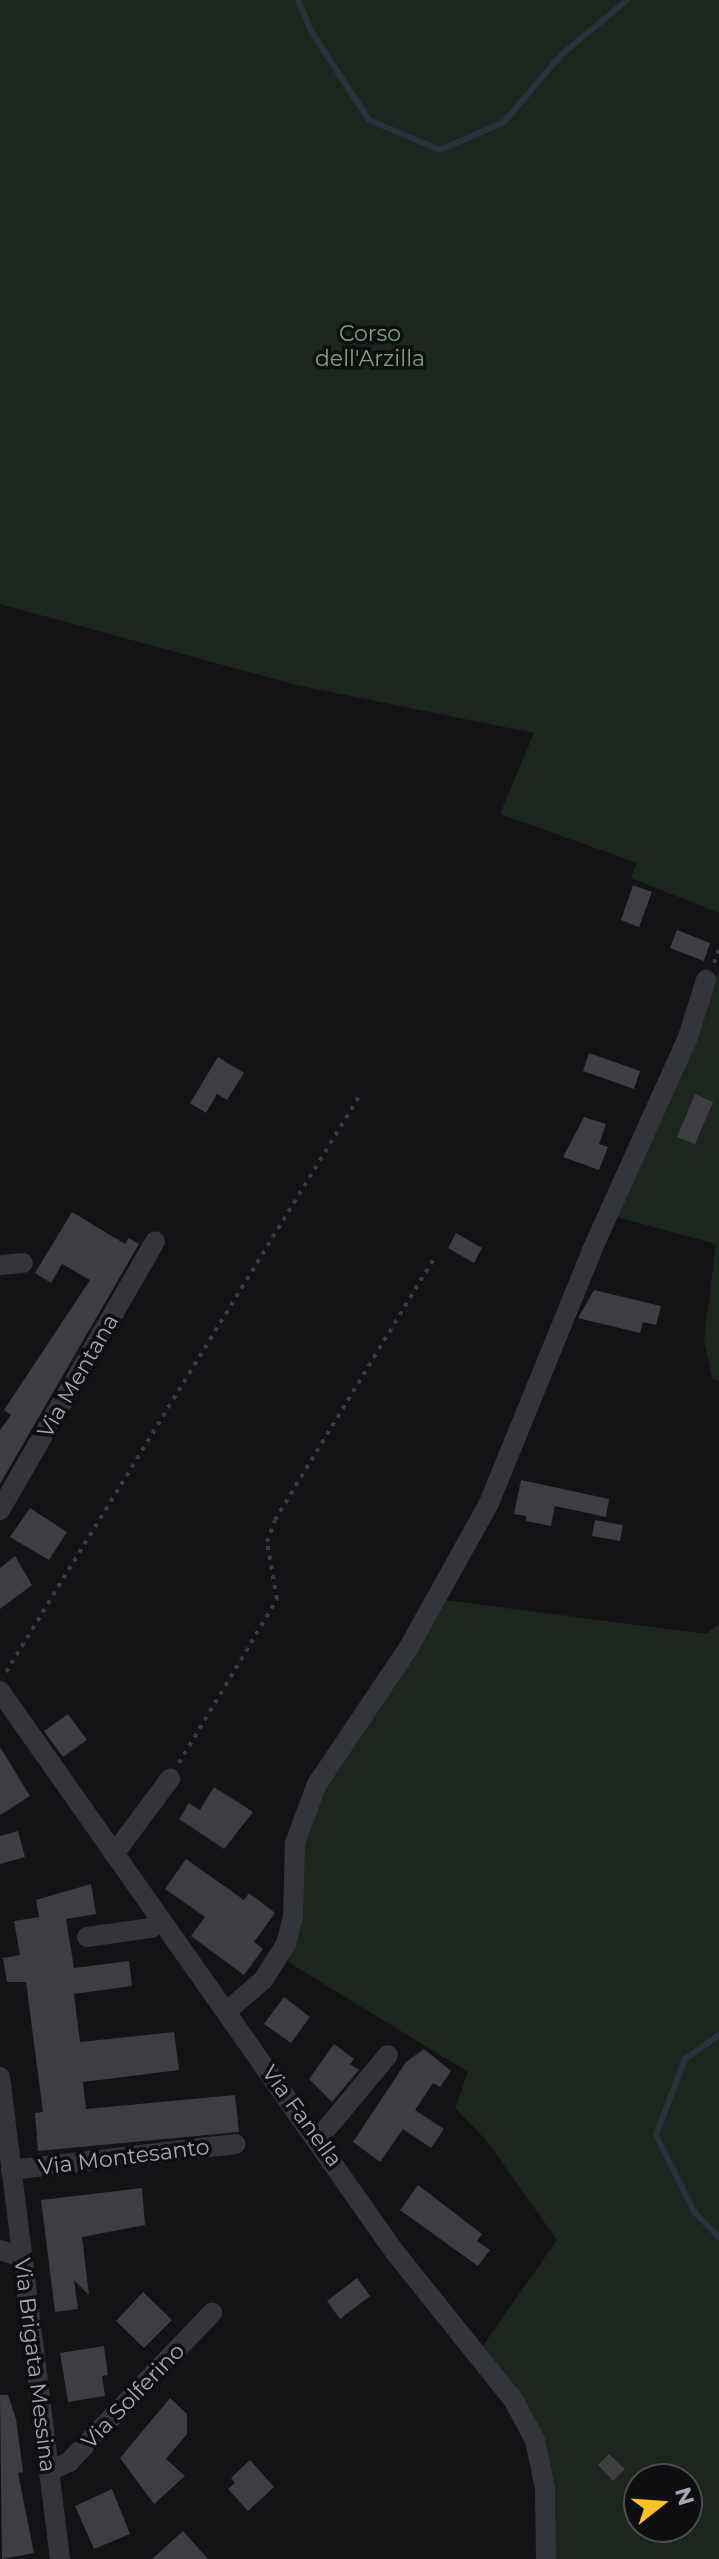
<!DOCTYPE html>
<style>
body{margin:0}
#map{position:relative;width:719px;height:2559px;overflow:hidden;background:#131315;font-family:Montserrat,sans-serif}
div>[style]{position:absolute}
.green>*{inset:0;background:#1d251f}
.stream>*{height:6px;margin:-3px;padding:0 3px;transform-origin:3px;border-radius:3px;background:#29313a}
.building>*{inset:0;background:#3d3d42}
.path>*{height:4px;margin-top:-2px;transform-origin:0;background:repeating-linear-gradient(90deg,#3a3c41 0 4px,transparent 0 10px)}
.minor>*{height:20px;margin:-10px;padding:0 10px;transform-origin:10px;border-radius:10px;background:#34353a}
span{translate:-50% -50%;white-space:nowrap;text-align:center;line-height:1.15;-webkit-text-stroke:7px #0e0e10;paint-order:stroke}
.park-label{font-size:22px;color:#79a37e}
.street-label{font-size:22px;color:#a4a8b6}
.north{position:absolute;left:623px;top:2463px;width:80px;height:80px;box-sizing:border-box;background:#0e0e10;border:2px solid #4a4c52;border-radius:50%;rotate:73deg;font-size:22px;font-weight:700;line-height:32px;text-align:center;color:#a4a8b6}
.north::after{content:'';display:block;margin:auto;width:28px;height:36px;background:#fec123;clip-path:polygon(50% 0,100% 100%,50% 72%,0 100%)}
</style>
<div id="map">
<div class="green">
<i style="clip-path:polygon(0 0,719px 0,719px 913px,631px 878px,637px 863px,500px 814px,534px 733px,296px 685px,0 604px)"></i>
<i style="clip-path:polygon(719px 970px,719px 1381px,712px 1379px,704px 1340px,716px 1244px,617px 1217px)"></i>
<i style="clip-path:polygon(evenodd,445px 1600px,706px 1634px,719px 1624px,719px 2559px,544px 2559px,542px 2453px,475px 2357px,557px 2240px,486px 2140px,455px 2108px,468px 2072px,288px 1962px,299px 1906px,297px 1863px,316px 1804px,445px 1600px,639px 2479px,687px 2479px,687px 2527px,639px 2527px,639px 2479px)"></i>
</div>
<div class="stream">
<i style="left:298px;top:0;width:34px;rotate:67deg"></i>
<i style="left:311px;top:31px;width:106px;rotate:56.9deg"></i>
<i style="left:369px;top:120px;width:77px;rotate:22.9deg"></i>
<i style="left:440px;top:150px;width:70px;rotate:-23.6deg"></i>
<i style="left:504px;top:122px;width:88px;rotate:-49.6deg"></i>
<i style="left:561px;top:55px;width:86px;rotate:-39.8deg"></i>
<i style="left:719px;top:2035px;width:42px;rotate:144.8deg"></i>
<i style="left:685px;top:2059px;width:81px;rotate:110.9deg"></i>
<i style="left:656px;top:2135px;width:87px;rotate:63.4deg"></i>
<i style="left:695px;top:2213px;width:34px;rotate:45deg"></i>
</div>
<div class="building">
<i style="clip-path:polygon(633px 885px,652px 892px,639px 927px,621px 920px)"></i>
<i style="clip-path:polygon(677px 930px,710px 943px,704px 961px,670px 948px)"></i>
<i style="clip-path:polygon(589px 1053px,640px 1071px,634px 1089px,583px 1071px)"></i>
<i style="clip-path:polygon(218px 1057px,244px 1073px,227px 1100px,217px 1094px,206px 1113px,190px 1103px)"></i>
<i style="clip-path:polygon(695px 1094px,713px 1102px,695px 1144px,677px 1137px)"></i>
<i style="clip-path:polygon(584px 1117px,606px 1124px,599px 1144px,608px 1147px,599px 1170px,563px 1157px)"></i>
<i style="clip-path:polygon(72px 1212px,125px 1244px,129px 1238px,139px 1244px,0 1484px,0 1430px,11px 1415px,4px 1410px,90px 1280px,62px 1264px,51px 1283px,35px 1273px)"></i>
<i style="clip-path:polygon(456px 1233px,482px 1248px,474px 1263px,448px 1248px)"></i>
<i style="clip-path:polygon(594px 1290px,661px 1306px,656px 1325px,643px 1322px,640px 1333px,578px 1318px)"></i>
<i style="clip-path:polygon(521px 1480px,609px 1499px,606px 1517px,555px 1506px,551px 1526px,526px 1521px,526px 1516px,514px 1514px)"></i>
<i style="clip-path:polygon(30px 1508px,67px 1532px,49px 1560px,10px 1537px)"></i>
<i style="clip-path:polygon(595px 1520px,623px 1525px,620px 1541px,592px 1536px)"></i>
<i style="clip-path:polygon(15px 1556px,32px 1585px,0 1609px,0 1568px)"></i>
<i style="clip-path:polygon(68px 1714px,87px 1740px,63px 1757px,44px 1731px)"></i>
<i style="clip-path:polygon(0 1747px,30px 1796px,0 1815px)"></i>
<i style="clip-path:polygon(214px 1787px,253px 1812px,224px 1849px,179px 1819px,189px 1803px,200px 1810px)"></i>
<i style="clip-path:polygon(18px 1831px,25px 1857px,0 1864px,0 1836px)"></i>
<i style="clip-path:polygon(186px 1859px,244px 1900px,249px 1893px,275px 1913px,254px 1942px,263px 1949px,244px 1975px,191px 1936px,205px 1917px,165px 1889px)"></i>
<i style="clip-path:polygon(91px 1884px,96px 1914px,66px 1919px,74px 1968px,129px 1961px,132px 1986px,74px 1994px,80px 2042px,174px 2032px,179px 2070px,83px 2082px,86px 2109px,235px 2095px,239px 2132px,38px 2151px,35px 2113px,43px 2112px,26px 1982px,7px 1982px,3px 1958px,20px 1955px,14px 1921px,39px 1917px,36px 1900px)"></i>
<i style="clip-path:polygon(284px 1997px,310px 2017px,291px 2043px,264px 2024px)"></i>
<i style="clip-path:polygon(334px 2044px,354px 2059px,350px 2064px,359px 2070px,332px 2102px,309px 2079px)"></i>
<i style="clip-path:polygon(424px 2049px,451px 2071px,440px 2087px,433px 2083px,415px 2110px,444px 2129px,431px 2148px,403px 2129px,380px 2162px,353px 2142px,406px 2062px)"></i>
<i style="clip-path:polygon(418px 2185px,482px 2234px,477px 2241px,490px 2250px,478px 2266px,400px 2210px)"></i>
<i style="clip-path:polygon(142px 2188px,145px 2225px,82px 2237px,89px 2295px,74px 2280px,78px 2309px,55px 2312px,41px 2200px)"></i>
<i style="clip-path:polygon(357px 2278px,370px 2296px,340px 2319px,327px 2301px)"></i>
<i style="clip-path:polygon(143px 2292px,172px 2320px,144px 2348px,116px 2321px)"></i>
<i style="clip-path:polygon(104px 2346px,108px 2375px,102px 2376px,105px 2396px,68px 2402px,60px 2353px)"></i>
<i style="clip-path:polygon(0 2395px,8px 2395px,16px 2419px,23px 2472px,18px 2473px,34px 2553px,2px 2559px)"></i>
<i style="clip-path:polygon(170px 2398px,187px 2414px,187px 2434px,166px 2459px,185px 2476px,154px 2504px,120px 2458px)"></i>
<i style="clip-path:polygon(609px 2454px,625px 2469px,613px 2481px,598px 2465px)"></i>
<i style="clip-path:polygon(250px 2460px,274px 2487px,248px 2511px,228px 2489px,235px 2483px,231px 2478px)"></i>
<i style="clip-path:polygon(112px 2489px,130px 2534px,94px 2549px,75px 2506px)"></i>
<i style="clip-path:polygon(183px 2531px,208px 2559px,152px 2559px)"></i>
</div>
<div class="path">
<i style="left:714px;top:963px;width:14px;rotate:-69deg"></i>
<i style="left:6px;top:1672px;width:677px;rotate:-58.47deg"></i>
<i style="left:179px;top:1763px;width:191px;rotate:-59.1deg"></i>
<i style="left:277px;top:1599px;width:58px;rotate:-100deg"></i>
<i style="left:267px;top:1542px;width:23px;rotate:-70deg"></i>
<i style="left:275px;top:1520px;width:304px;rotate:-58.7deg"></i>
</div>
<div class="minor">
<i style="left:0;top:1265px;width:23px;rotate:-5deg"></i>
<i style="left:0;top:1510px;width:310px;rotate:-60deg"></i>
<i style="left:0;top:1691px;width:685px;rotate:54.87deg"></i>
<i style="left:394px;top:2251px;width:192px;rotate:51.3deg"></i>
<i style="left:514px;top:2401px;width:44px;rotate:61.7deg"></i>
<i style="left:535px;top:2440px;width:49px;rotate:78.2deg"></i>
<i style="left:545px;top:2488px;width:71px;rotate:89.2deg"></i>
<i style="left:114px;top:1854px;width:94px;rotate:-53.3deg"></i>
<i style="left:87px;top:1937px;width:65px;rotate:-8deg"></i>
<i style="left:151px;top:1928px;width:12px;rotate:-35deg"></i>
<i style="left:226px;top:2012px;width:49px;rotate:-40.9deg"></i>
<i style="left:263px;top:1980px;width:43px;rotate:-57.4deg"></i>
<i style="left:286px;top:1944px;width:29px;rotate:-76deg"></i>
<i style="left:293px;top:1916px;width:73px;rotate:-88.4deg"></i>
<i style="left:295px;top:1843px;width:63px;rotate:-69.6deg"></i>
<i style="left:317px;top:1784px;width:165px;rotate:-56.1deg"></i>
<i style="left:409px;top:1647px;width:165px;rotate:-60.9deg"></i>
<i style="left:489px;top:1503px;width:273px;rotate:-67.8deg"></i>
<i style="left:592px;top:1250px;width:234px;rotate:-65.7deg"></i>
<i style="left:688px;top:1037px;width:60px;rotate:-72.5deg"></i>
<i style="left:0;top:2077px;width:486px;rotate:82.9deg"></i>
<i style="left:318px;top:2139px;width:109px;rotate:-50.2deg"></i>
<i style="left:11px;top:2170px;width:226px;rotate:-6.6deg"></i>
<i style="left:0;top:2250px;width:23px;rotate:18deg"></i>
<i style="left:48px;top:2471px;width:23px;rotate:-23deg"></i>
<i style="left:69px;top:2462px;width:207px;rotate:-46.2deg"></i>
</div>
<div class="park-label">
<span style="left:370px;top:346px">Corso<br>dell'Arzilla</span>
</div>
<div class="street-label">
<span style="left:78px;top:1376px;rotate:-60deg">Via Mentana</span>
<span style="left:302px;top:2116px;rotate:54deg">Via Fanella</span>
<span style="left:124px;top:2157px;rotate:-7deg">Via Montesanto</span>
<span style="left:35px;top:2365px;rotate:83deg">Via Brigata Messina</span>
<span style="left:133px;top:2396px;rotate:-46deg">Via Solferino</span>
</div>
<div class="north">N</div>
</div>
